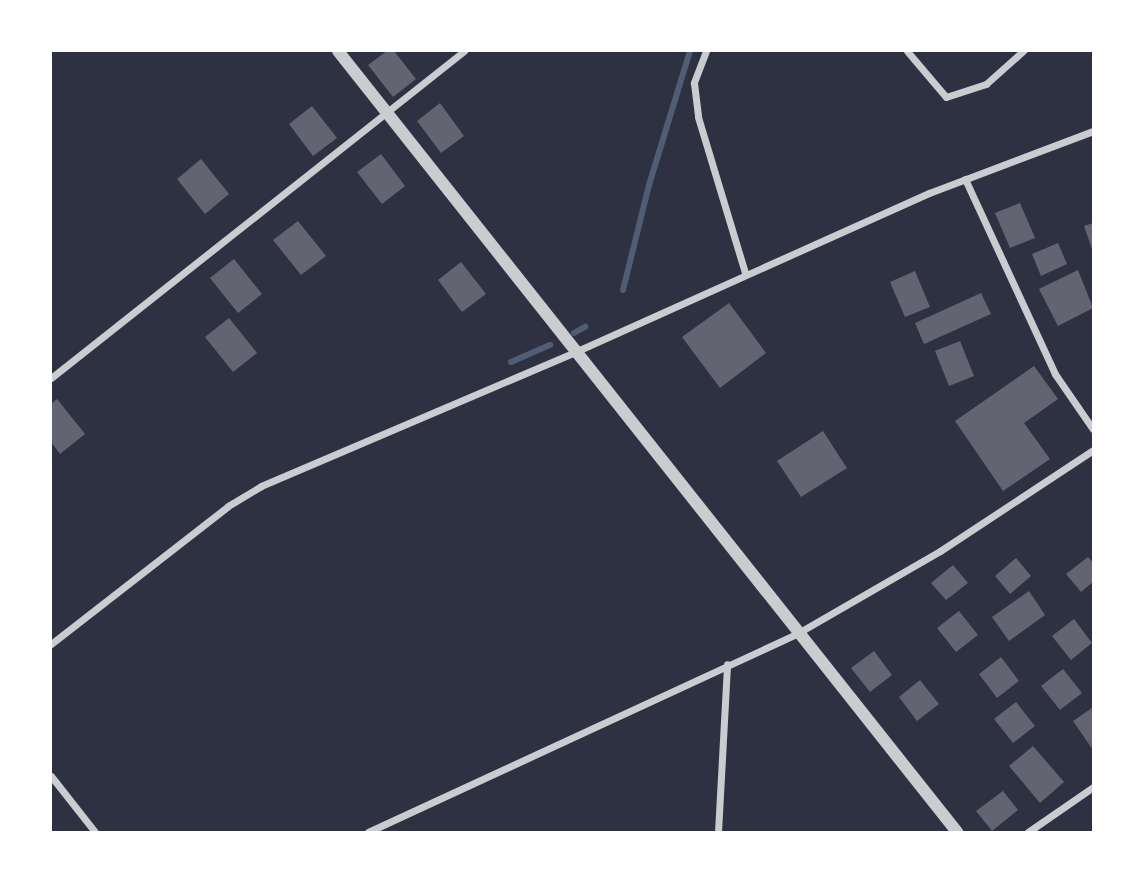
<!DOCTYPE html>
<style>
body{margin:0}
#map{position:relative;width:1144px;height:883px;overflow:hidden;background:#2d3142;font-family:Poppins,sans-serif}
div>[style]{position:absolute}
.stream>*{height:6px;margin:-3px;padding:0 3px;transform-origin:3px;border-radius:3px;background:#4f5d75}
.building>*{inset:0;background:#626471}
.minor>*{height:7px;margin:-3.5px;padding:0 3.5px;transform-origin:3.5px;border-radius:3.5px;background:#caccd0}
.tertiary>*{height:12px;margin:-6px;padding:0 6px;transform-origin:6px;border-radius:6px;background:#caccd0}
span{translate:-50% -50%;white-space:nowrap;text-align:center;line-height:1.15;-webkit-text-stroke:5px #fff;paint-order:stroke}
.frame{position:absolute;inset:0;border:52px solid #fff;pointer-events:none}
</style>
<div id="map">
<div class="stream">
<i style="left:623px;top:290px;width:108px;rotate:-76.1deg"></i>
<i style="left:649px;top:185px;width:140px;rotate:-73deg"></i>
<i style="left:574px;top:333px;width:13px;rotate:-29deg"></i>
<i style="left:511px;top:362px;width:43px;rotate:-23.6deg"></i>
</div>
<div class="building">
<i style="clip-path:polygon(387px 51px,394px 51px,416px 79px,393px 97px,368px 65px)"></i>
<i style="clip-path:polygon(440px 103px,464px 136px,441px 153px,417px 121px)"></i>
<i style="clip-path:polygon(312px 106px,337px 138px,313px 156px,289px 124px)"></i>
<i style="clip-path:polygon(381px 154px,405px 186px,382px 204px,357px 172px)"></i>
<i style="clip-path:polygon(201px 159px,229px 194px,205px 214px,177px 179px)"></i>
<i style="clip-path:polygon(1020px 203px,1035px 238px,1010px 248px,995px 213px)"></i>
<i style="clip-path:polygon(298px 221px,326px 256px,301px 275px,273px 240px)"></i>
<i style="clip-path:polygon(1093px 223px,1093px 252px,1084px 226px)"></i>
<i style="clip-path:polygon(1058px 243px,1067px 264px,1041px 276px,1032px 254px)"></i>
<i style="clip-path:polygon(234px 259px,262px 294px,238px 313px,210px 278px)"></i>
<i style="clip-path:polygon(461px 262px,486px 294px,462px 312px,438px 280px)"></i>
<i style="clip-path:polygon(1078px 270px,1093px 308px,1058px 326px,1039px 289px)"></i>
<i style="clip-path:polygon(915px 271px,930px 307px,905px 317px,890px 282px)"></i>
<i style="clip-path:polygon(981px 293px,991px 314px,924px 344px,915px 323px)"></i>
<i style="clip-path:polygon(729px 303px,766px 353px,720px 388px,682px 337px)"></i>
<i style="clip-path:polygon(229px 318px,257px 353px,233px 372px,205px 337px)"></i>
<i style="clip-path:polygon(960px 341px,974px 376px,949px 386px,935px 351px)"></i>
<i style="clip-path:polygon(1034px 366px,1058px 399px,1024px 423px,1050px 459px,1003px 491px,955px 421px)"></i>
<i style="clip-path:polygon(57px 399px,85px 434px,60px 454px,51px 442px,51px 404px)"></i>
<i style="clip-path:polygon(823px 431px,847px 468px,801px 497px,777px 461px)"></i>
<i style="clip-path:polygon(1088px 557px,1093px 563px,1093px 582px,1081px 592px,1066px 574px)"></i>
<i style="clip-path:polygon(1016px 558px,1031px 576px,1010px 594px,995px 576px)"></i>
<i style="clip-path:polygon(953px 565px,968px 583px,946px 600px,931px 583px)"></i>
<i style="clip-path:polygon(1029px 591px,1045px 615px,1009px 641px,992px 617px)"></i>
<i style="clip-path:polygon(959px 611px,978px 635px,956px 652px,937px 628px)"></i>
<i style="clip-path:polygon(1074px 619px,1092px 643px,1071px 660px,1052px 636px)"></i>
<i style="clip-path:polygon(874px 651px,892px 675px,870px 692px,851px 668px)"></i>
<i style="clip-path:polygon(1001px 657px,1019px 681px,997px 698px,979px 674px)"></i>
<i style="clip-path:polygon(1063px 669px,1082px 693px,1060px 710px,1041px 686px)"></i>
<i style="clip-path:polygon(920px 680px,939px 704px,917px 721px,899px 697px)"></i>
<i style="clip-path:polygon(1016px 702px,1035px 726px,1013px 743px,994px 719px)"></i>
<i style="clip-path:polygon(1092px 708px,1093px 709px,1093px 750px,1073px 721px)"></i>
<i style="clip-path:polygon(1033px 746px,1064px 782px,1040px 803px,1009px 766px)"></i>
<i style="clip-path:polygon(1003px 791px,1018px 810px,992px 831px,976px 811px)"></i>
</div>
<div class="minor">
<i style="left:706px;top:51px;width:34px;rotate:111deg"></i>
<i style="left:694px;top:83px;width:34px;rotate:83deg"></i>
<i style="left:698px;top:117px;width:163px;rotate:73.2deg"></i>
<i style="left:907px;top:51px;width:60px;rotate:49.7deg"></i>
<i style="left:946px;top:97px;width:42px;rotate:-18deg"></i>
<i style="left:986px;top:84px;width:50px;rotate:-41.7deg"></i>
<i style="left:965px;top:179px;width:215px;rotate:65.2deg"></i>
<i style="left:1055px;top:374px;width:67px;rotate:55.4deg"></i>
<i style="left:51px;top:378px;width:527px;rotate:-38.37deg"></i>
<i style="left:51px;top:644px;width:224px;rotate:-37.9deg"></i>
<i style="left:228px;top:506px;width:39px;rotate:-31deg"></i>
<i style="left:261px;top:486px;width:341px;rotate:-23.1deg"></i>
<i style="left:575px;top:352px;width:388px;rotate:-24.2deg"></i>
<i style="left:929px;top:193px;width:175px;rotate:-20.7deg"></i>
<i style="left:51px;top:776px;width:71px;rotate:51.8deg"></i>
<i style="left:368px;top:832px;width:474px;rotate:-24.8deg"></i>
<i style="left:798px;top:633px;width:164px;rotate:-30deg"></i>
<i style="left:940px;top:551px;width:183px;rotate:-33.4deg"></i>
<i style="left:718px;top:832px;width:168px;rotate:-86.9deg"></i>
<i style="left:1028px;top:832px;width:79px;rotate:-34.7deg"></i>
</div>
<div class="tertiary">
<i style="left:338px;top:51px;width:997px;rotate:51.6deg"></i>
</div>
<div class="frame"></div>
</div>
